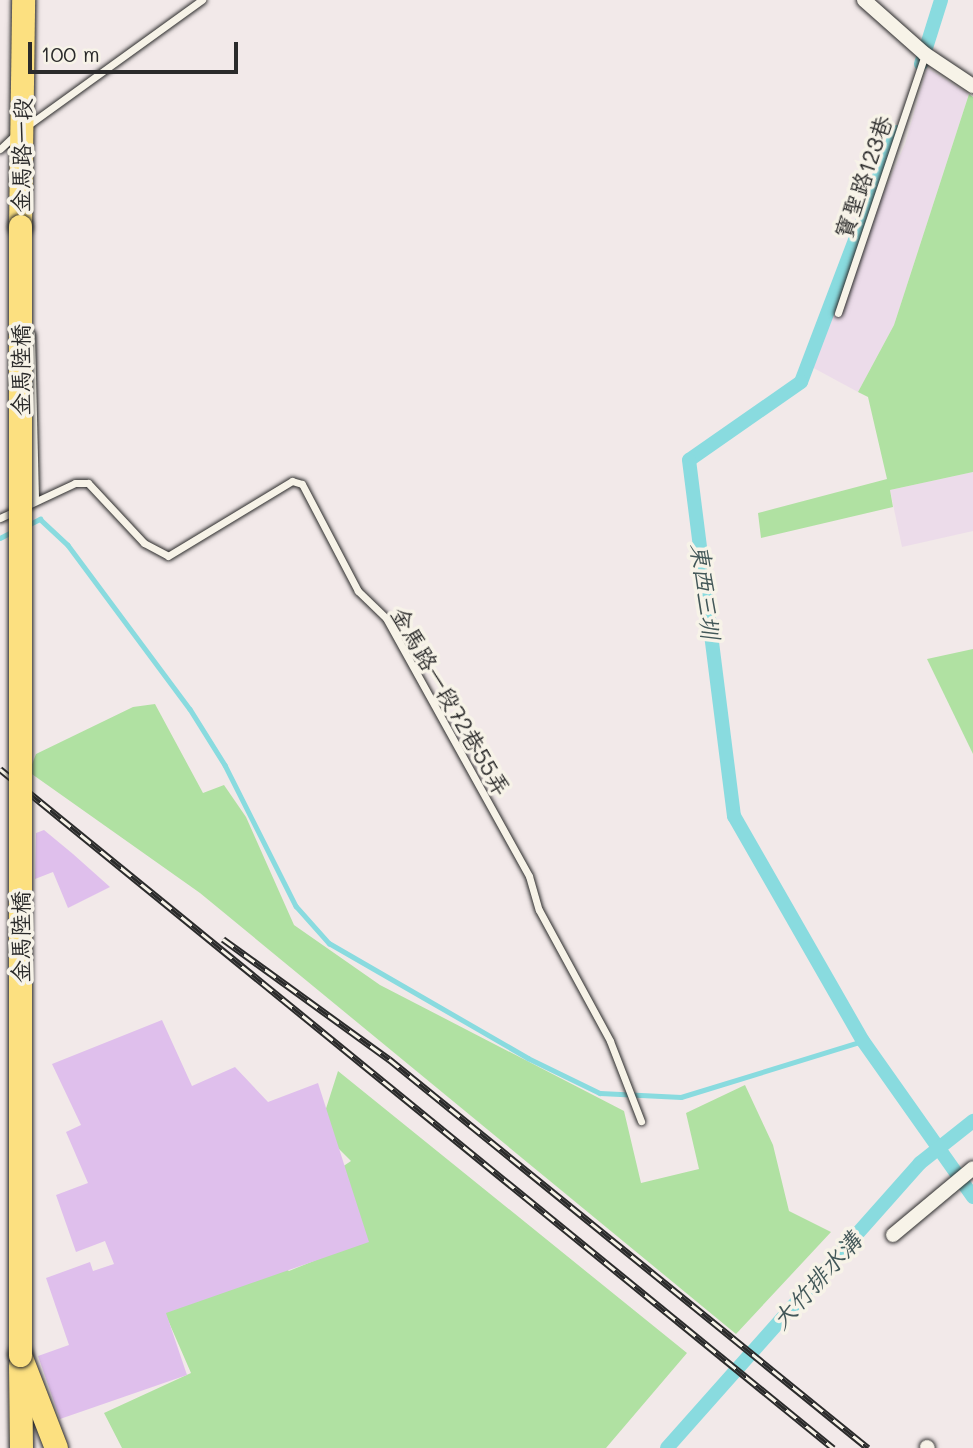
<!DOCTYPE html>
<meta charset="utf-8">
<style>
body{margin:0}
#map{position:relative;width:973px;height:1448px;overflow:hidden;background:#f2e9e9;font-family:Mali,"LXGW WenKai TC",sans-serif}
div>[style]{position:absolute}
.built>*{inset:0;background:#ecdcea}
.green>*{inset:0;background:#b0e1a2}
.stream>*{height:4.5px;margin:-2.25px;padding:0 2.25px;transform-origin:2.25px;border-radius:2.25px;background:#89dbdf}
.canal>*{height:14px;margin:-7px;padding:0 7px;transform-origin:7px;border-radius:7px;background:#89dbdf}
.building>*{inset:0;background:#dfbfec}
.roads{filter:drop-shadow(0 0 2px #2b2b2b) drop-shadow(0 0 2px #2b2b2b)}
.lane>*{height:7px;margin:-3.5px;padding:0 3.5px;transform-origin:3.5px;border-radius:3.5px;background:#f7f3e8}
.street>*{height:14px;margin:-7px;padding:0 7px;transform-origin:7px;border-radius:7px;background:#f7f3e8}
.primary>*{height:23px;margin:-11.5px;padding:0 11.5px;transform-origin:11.5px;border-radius:11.5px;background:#fce080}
.rail>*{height:7px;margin-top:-3.5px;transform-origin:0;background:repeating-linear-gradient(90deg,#f7f3e8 0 13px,#2b2b2b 0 26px);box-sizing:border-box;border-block:2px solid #2b2b2b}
.bridges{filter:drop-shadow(0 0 2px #2b2b2b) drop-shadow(0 0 2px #2b2b2b)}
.primary-bridge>*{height:23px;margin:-11.5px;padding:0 11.5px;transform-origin:11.5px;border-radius:11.5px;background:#fce080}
span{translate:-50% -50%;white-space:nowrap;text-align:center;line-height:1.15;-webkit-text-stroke:7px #f7f3e8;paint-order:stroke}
.street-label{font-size:23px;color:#2b2b2b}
.water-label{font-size:24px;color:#425758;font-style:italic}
.scale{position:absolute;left:28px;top:42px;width:210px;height:32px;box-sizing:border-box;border:4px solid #2b2b2b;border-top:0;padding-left:9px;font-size:21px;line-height:24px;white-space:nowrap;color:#2b2b2b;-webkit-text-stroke:5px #f7f3e8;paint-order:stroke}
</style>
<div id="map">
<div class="built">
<i style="clip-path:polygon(927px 68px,969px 94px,894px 325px,858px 392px,808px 365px,905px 144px)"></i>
<i style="clip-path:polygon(973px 472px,973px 531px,902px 547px,890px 490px)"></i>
</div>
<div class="green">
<i style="clip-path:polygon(969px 94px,973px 97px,973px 472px,890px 490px,893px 507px,761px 538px,758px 513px,887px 479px,868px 397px,858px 392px,894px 325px)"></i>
<i style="clip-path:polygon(973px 649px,973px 754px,927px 659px)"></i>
<i style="clip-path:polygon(155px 704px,203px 793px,224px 785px,246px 817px,294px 925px,380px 985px,624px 1111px,641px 1183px,699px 1169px,686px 1113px,745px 1085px,773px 1145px,789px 1211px,831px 1232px,736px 1334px,200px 893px,29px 772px,36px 754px,133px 707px)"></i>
<i style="clip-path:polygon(338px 1071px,687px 1353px,606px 1448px,122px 1448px,104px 1413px,191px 1373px,161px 1304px,275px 1262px,289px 1271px,348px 1247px,342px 1167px,351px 1161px,333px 1143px,323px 1118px)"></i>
</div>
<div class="stream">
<i style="left:26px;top:526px;width:16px;rotate:-27deg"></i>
<i style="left:40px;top:519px;width:38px;rotate:43deg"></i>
<i style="left:68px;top:545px;width:204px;rotate:53.4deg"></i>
<i style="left:190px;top:709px;width:66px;rotate:58deg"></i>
<i style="left:225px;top:765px;width:158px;rotate:63.3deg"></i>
<i style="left:296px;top:906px;width:50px;rotate:48.3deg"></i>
<i style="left:329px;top:943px;width:230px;rotate:30deg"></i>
<i style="left:528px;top:1058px;width:80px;rotate:25.9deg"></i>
<i style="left:600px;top:1093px;width:81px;rotate:2.8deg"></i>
<i style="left:681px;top:1097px;width:190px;rotate:-17.1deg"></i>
<i style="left:0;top:538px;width:13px;rotate:-27deg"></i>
</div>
<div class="canal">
<i style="left:921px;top:64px;width:67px;rotate:-72.6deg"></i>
<i style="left:896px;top:132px;width:267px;rotate:110.8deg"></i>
<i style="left:801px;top:382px;width:136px;rotate:145.1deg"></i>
<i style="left:689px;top:460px;width:359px;rotate:82.8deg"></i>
<i style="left:734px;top:816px;width:259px;rotate:60.2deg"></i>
<i style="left:863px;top:1041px;width:191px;rotate:54.8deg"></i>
<i style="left:667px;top:1448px;width:381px;rotate:-48.4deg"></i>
<i style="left:920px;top:1163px;width:68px;rotate:-38.4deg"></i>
</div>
<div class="building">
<i style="clip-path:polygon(44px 830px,73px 854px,110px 887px,68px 908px,53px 872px,35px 879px,36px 833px)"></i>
<i style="clip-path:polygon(162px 1020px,192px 1086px,235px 1067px,268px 1102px,318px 1083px,369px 1242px,166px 1313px,187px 1375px,60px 1419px,38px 1356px,69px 1345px,46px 1278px,90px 1262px,93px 1271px,114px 1264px,105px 1241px,76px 1252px,56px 1195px,88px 1183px,66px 1132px,81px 1125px,52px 1064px)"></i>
</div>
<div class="roads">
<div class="lane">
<i style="left:27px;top:126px;width:216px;rotate:-35.8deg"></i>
<i style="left:0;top:149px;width:21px;rotate:-43deg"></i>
<i style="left:838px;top:313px;width:273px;rotate:-71.4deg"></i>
<i style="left:31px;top:334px;width:167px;rotate:88.6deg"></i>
<i style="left:26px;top:506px;width:54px;rotate:-25.1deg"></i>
<i style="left:75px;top:483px;width:13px"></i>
<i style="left:88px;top:483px;width:82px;rotate:47deg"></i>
<i style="left:144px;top:543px;width:27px;rotate:28deg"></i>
<i style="left:168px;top:556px;width:145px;rotate:-31.2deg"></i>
<i style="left:292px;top:481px;width:10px;rotate:17deg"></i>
<i style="left:302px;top:484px;width:121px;rotate:62.4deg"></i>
<i style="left:358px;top:591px;width:39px;rotate:44deg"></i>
<i style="left:386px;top:618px;width:295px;rotate:61deg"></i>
<i style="left:529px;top:876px;width:35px;rotate:74deg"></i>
<i style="left:539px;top:910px;width:149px;rotate:61.5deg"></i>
<i style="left:610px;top:1041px;width:86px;rotate:68.8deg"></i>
<i style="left:0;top:518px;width:17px;rotate:-25deg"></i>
</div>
<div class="street">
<i style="left:864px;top:0;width:81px;rotate:41.5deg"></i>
<i style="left:925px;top:54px;width:58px;rotate:33.7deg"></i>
<i style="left:893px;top:1235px;width:104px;rotate:-39.9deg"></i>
<i style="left:927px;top:1447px;width:1px;rotate:45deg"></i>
</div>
<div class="primary">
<i style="left:20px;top:226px;width:226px;rotate:-89.2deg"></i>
<i style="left:20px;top:1355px;width:100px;rotate:68.8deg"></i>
<i style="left:20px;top:1365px;width:83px;rotate:89.3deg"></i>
</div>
</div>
<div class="rail">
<i style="left:0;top:769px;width:1075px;rotate:39.18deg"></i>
<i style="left:223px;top:939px;width:205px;rotate:35.9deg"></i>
<i style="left:389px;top:1059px;width:617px;rotate:39.08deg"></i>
</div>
<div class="bridges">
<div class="primary-bridge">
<i style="left:20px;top:226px;width:1129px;rotate:90deg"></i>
</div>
</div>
<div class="street-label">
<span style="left:21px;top:155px;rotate:-89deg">金馬路一段</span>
<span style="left:863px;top:177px;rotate:-71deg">寶聖路123巷</span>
<span style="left:20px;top:370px;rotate:-90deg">金馬陸橋</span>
<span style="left:451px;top:701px;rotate:60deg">金馬路一段72巷55弄</span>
<span style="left:20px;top:937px;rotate:-90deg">金馬陸橋</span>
</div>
<div class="water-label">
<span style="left:706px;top:591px;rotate:83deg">東西三圳</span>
<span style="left:816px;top:1280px;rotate:-48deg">大竹排水溝</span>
</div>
<div class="scale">100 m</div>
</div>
